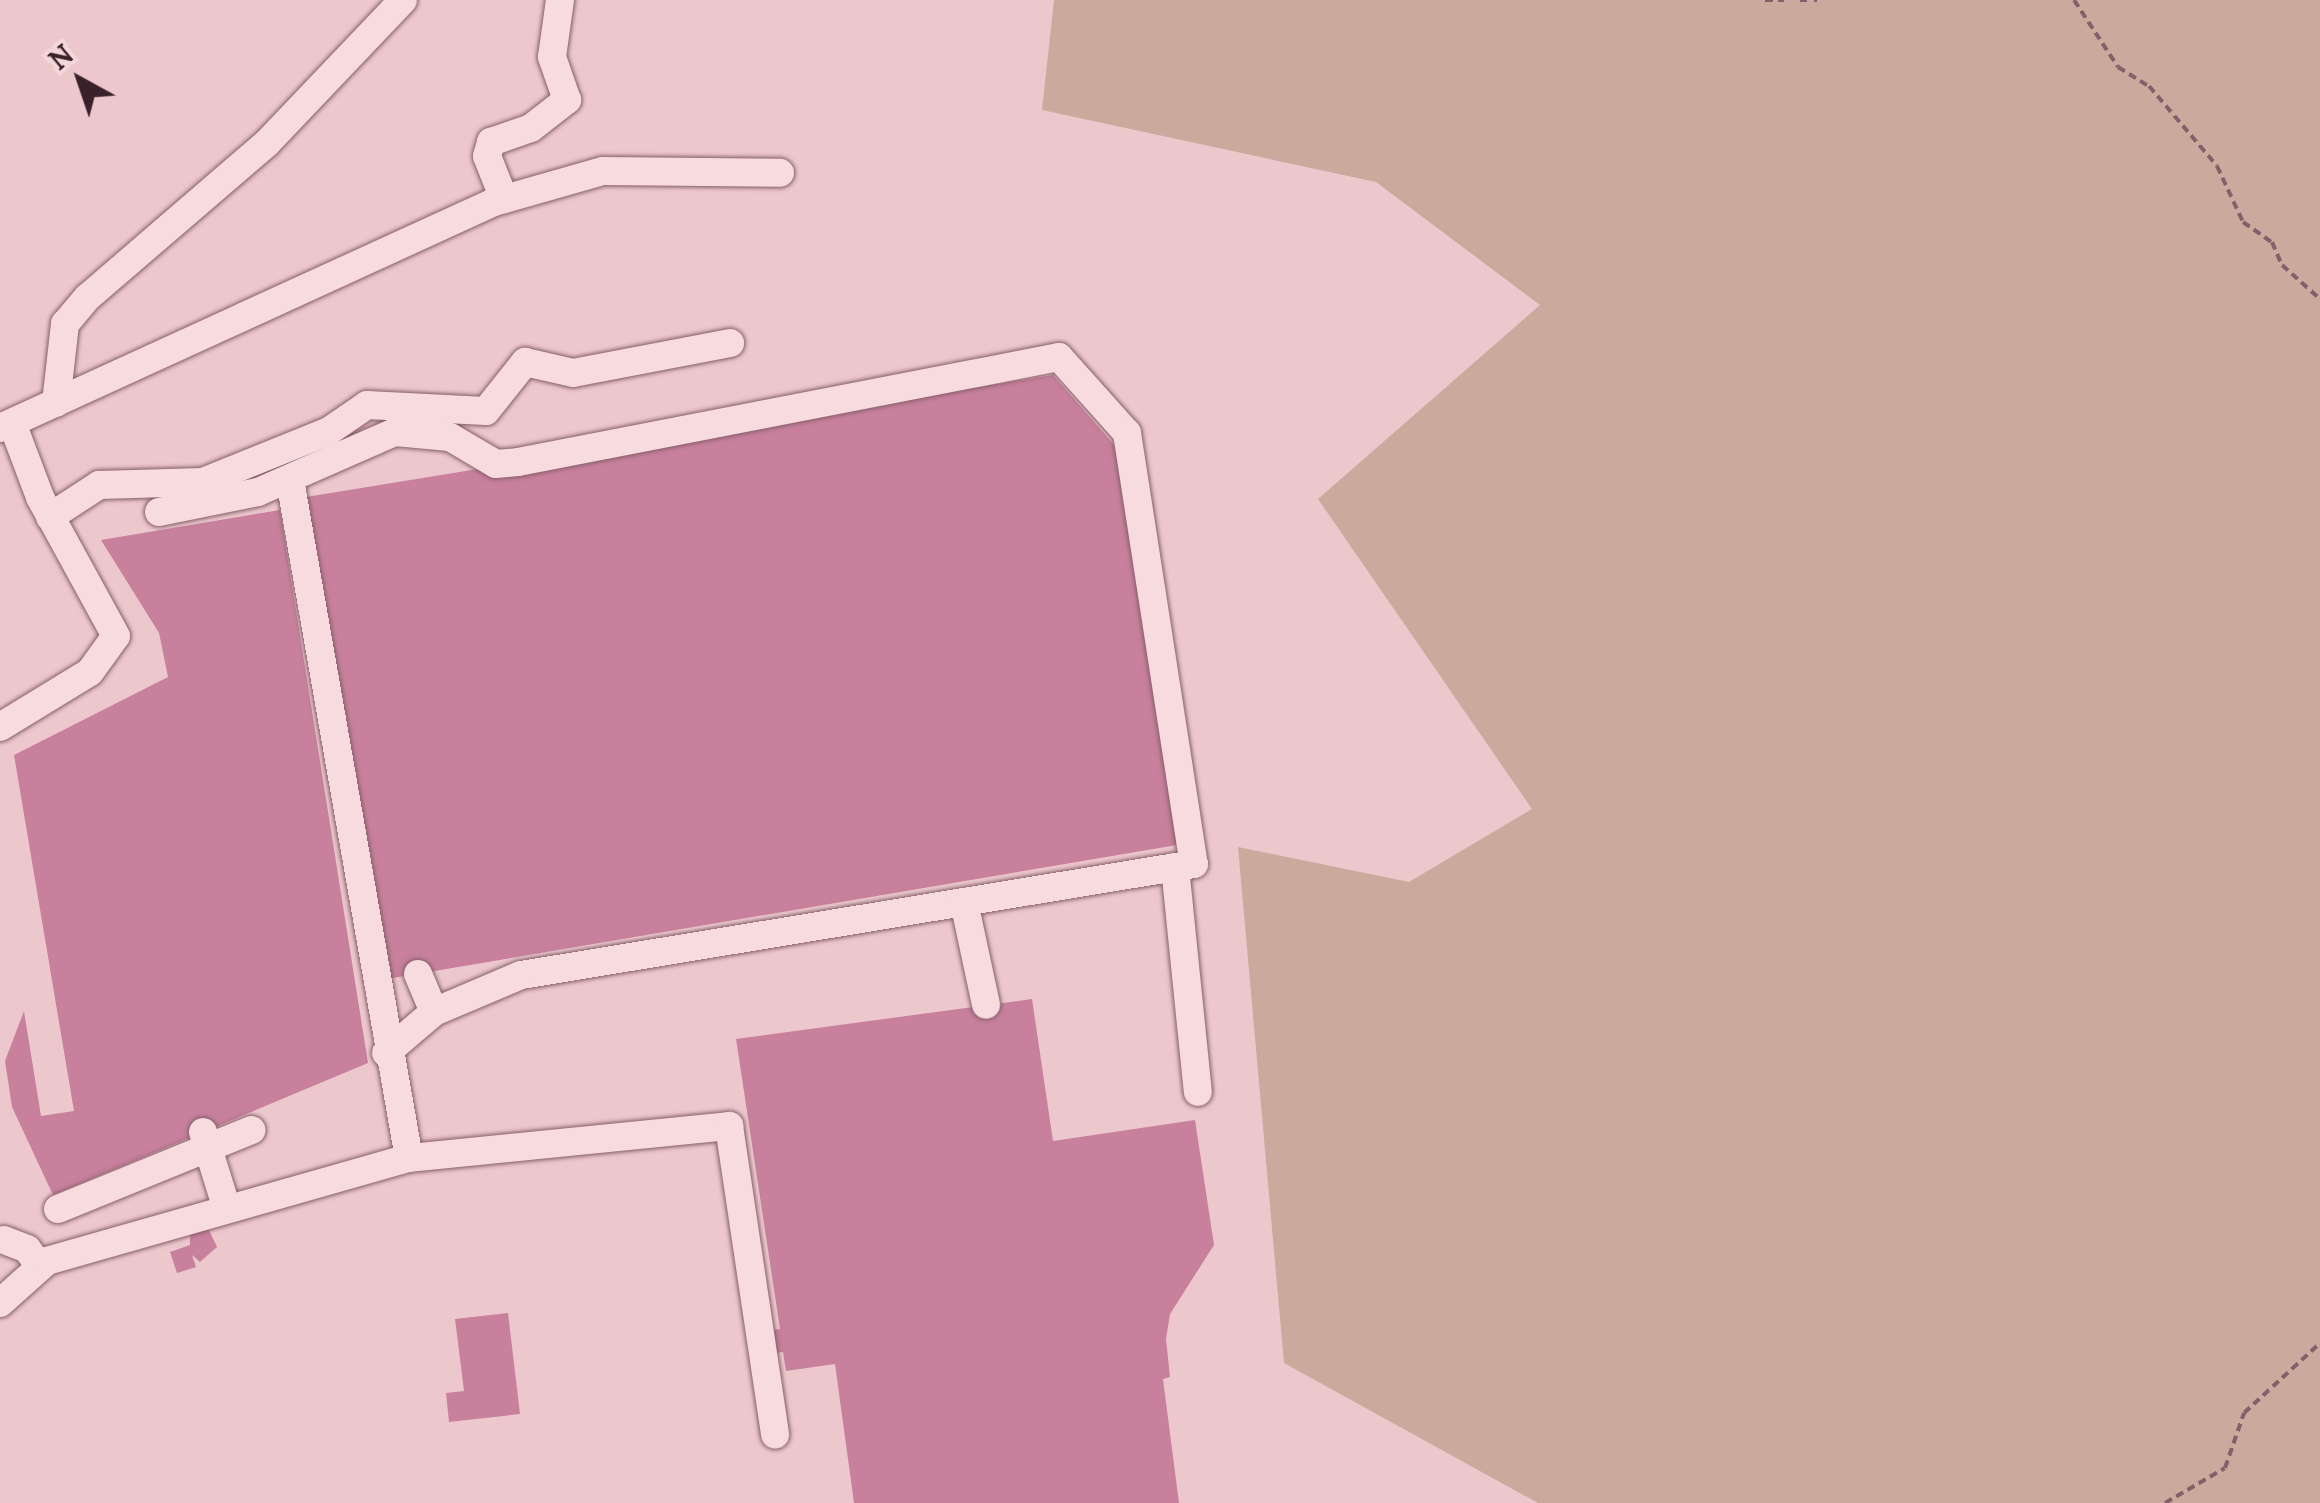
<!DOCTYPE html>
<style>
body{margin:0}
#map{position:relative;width:2320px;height:1503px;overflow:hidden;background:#ecc8cc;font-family:Lora,serif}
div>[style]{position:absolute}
.green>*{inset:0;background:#caaa9c}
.building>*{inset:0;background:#c8809d}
.path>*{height:4px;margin-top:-2px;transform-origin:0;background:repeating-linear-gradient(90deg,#875e6a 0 8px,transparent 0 13px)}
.roads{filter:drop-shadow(0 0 2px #875e6a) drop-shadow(0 0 2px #875e6a)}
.minor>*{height:28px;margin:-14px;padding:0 14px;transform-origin:14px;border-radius:14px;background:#f7dbde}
span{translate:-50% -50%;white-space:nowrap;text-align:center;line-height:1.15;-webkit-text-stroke:10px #f4d7da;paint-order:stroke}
.north{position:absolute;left:30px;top:30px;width:100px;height:100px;-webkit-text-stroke:8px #f4d7da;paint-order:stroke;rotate:320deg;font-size:28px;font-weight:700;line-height:40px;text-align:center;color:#392129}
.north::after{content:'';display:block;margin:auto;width:35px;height:45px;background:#392129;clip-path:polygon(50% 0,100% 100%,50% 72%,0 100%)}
</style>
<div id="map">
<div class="green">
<i style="clip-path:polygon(1054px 0,2320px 0,2320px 1503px,1538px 1503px,1284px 1363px,1238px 847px,1409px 882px,1532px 809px,1318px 499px,1540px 305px,1376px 182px,1042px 110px)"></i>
</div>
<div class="building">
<i style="clip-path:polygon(1053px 375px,1116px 447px,1183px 844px,387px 979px,306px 497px)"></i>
<i style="clip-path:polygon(280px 510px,368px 1063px,53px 1195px,12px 1107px,5px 1061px,24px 1011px,41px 1116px,74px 1111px,14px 755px,168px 677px,159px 633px,101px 540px)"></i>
<i style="clip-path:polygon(1032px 999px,1053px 1141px,1195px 1120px,1214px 1245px,1170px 1314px,1166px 1339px,1170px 1377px,1163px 1379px,1179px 1503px,854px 1503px,835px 1364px,786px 1371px,783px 1352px,760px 1355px,757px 1332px,780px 1329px,736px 1039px)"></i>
<i style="clip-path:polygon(207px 1226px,217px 1247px,200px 1262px,192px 1255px,196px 1267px,177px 1273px,170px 1252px,190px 1245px,190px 1230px)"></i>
<i style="clip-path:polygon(508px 1313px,520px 1414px,449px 1422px,446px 1393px,464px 1391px,455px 1319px)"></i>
</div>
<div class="path">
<i style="left:1765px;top:0;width:19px"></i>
<i style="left:1800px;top:0;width:7px"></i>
<i style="left:1814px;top:0;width:3px"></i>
<i style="left:2074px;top:0;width:80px;rotate:56.7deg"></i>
<i style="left:2118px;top:67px;width:36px;rotate:32deg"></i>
<i style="left:2149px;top:86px;width:105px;rotate:49.6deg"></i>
<i style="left:2217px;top:166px;width:62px;rotate:65.1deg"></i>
<i style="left:2243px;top:222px;width:35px;rotate:35deg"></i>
<i style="left:2272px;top:242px;width:25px;rotate:67deg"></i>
<i style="left:2282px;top:265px;width:51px;rotate:41.8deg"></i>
<i style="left:2165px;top:1503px;width:69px;rotate:-30.3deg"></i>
<i style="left:2225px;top:1468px;width:58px;rotate:-70.9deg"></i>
<i style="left:2244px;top:1413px;width:103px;rotate:-42.6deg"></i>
</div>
<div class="roads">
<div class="minor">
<i style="left:504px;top:199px;width:46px;rotate:-111.6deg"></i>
<i style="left:487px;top:156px;width:15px;rotate:-74deg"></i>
<i style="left:491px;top:142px;width:42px;rotate:-19.3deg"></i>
<i style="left:531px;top:128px;width:46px;rotate:-37.9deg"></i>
<i style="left:567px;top:100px;width:46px;rotate:-109.2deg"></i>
<i style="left:552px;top:57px;width:58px;rotate:-82deg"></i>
<i style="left:56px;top:403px;width:80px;rotate:-83.5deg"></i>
<i style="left:65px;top:324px;width:35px;rotate:-50deg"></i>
<i style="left:88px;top:297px;width:236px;rotate:-40.7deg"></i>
<i style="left:267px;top:143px;width:197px;rotate:-46.4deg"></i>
<i style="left:0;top:428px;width:543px;rotate:-24.58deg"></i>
<i style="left:494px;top:202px;width:113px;rotate:-15.9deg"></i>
<i style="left:603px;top:171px;width:177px;rotate:0.6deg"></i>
<i style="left:290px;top:480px;width:688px;rotate:80.05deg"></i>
<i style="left:159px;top:512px;width:101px;rotate:-11.4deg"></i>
<i style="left:258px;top:492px;width:150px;rotate:-23.7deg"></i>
<i style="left:395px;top:432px;width:55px;rotate:5.2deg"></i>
<i style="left:450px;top:437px;width:53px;rotate:30.4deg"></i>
<i style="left:496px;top:464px;width:22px;rotate:-5deg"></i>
<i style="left:518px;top:462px;width:551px;rotate:-10.98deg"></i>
<i style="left:1059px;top:357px;width:102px;rotate:48.2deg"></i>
<i style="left:1127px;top:433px;width:436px;rotate:81.2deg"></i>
<i style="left:1194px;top:864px;width:682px;rotate:170.63deg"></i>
<i style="left:521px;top:975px;width:95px;rotate:157deg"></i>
<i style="left:434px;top:1012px;width:63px;rotate:139.5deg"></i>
<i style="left:50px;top:517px;width:59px;rotate:-33.1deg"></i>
<i style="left:99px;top:485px;width:104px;rotate:-1.7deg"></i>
<i style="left:203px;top:482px;width:136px;rotate:-22deg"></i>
<i style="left:329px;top:431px;width:46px;rotate:-34.4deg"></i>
<i style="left:367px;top:405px;width:119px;rotate:2.9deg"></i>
<i style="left:486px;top:411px;width:63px;rotate:-51.5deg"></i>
<i style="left:525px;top:362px;width:49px;rotate:12.9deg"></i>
<i style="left:573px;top:373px;width:160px;rotate:-10.8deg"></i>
<i style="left:0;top:727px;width:105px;rotate:-31.4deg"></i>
<i style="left:90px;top:672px;width:44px;rotate:-54.2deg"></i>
<i style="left:116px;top:636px;width:158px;rotate:-118.7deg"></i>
<i style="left:40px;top:497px;width:79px;rotate:-110.7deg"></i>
<i style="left:1175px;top:867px;width:226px;rotate:84.2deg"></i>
<i style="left:964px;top:902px;width:105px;rotate:77.9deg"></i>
<i style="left:418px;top:974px;width:41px;rotate:67.2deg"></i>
<i style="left:203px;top:1132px;width:77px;rotate:72.7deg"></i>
<i style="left:58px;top:1209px;width:209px;rotate:-22.2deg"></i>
<i style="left:4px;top:1240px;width:25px;rotate:21deg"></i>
<i style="left:27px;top:1249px;width:21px;rotate:53deg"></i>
<i style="left:0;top:1303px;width:63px;rotate:-41.8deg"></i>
<i style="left:47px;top:1261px;width:376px;rotate:-15.9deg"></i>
<i style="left:409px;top:1158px;width:322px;rotate:-5.7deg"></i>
<i style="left:729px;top:1126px;width:312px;rotate:81.5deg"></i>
</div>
</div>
<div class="north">N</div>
</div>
